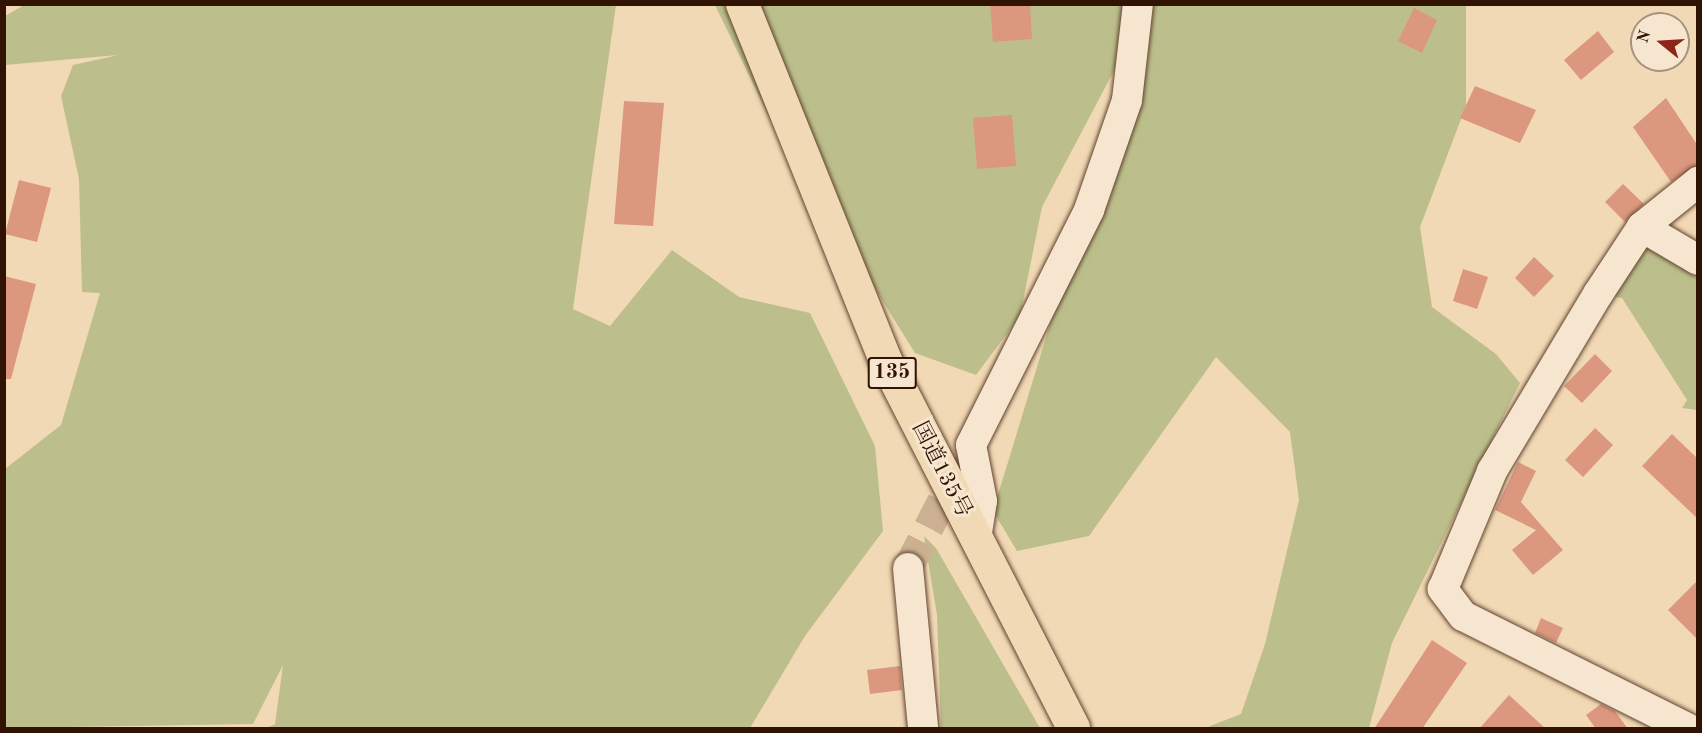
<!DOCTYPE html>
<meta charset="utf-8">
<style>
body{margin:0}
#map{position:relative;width:1702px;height:733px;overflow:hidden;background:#f2d9b5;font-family:"Old Standard TT","Noto Serif JP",serif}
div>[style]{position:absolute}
.green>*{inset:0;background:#bcbf8c}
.building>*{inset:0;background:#dc977f}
.minor-tunnel>*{height:30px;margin-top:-15px;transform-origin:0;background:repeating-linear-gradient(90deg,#cbb192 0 30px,transparent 0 45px)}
.roads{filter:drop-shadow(0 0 2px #614430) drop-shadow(0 0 2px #614430)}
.minor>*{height:30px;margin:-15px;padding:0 15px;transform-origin:15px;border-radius:15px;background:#f7e6cf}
.highway>*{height:33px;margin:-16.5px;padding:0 16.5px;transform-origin:16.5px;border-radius:16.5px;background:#f2d9b5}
span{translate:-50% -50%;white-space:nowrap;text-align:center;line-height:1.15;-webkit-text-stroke:6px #f7e6cf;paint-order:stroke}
.shield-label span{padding:2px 4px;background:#f7e6cf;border:2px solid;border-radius:4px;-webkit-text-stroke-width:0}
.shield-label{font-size:21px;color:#311304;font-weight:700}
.street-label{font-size:22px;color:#311304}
.frame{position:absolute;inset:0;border:6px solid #311304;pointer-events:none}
.north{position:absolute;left:1630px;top:12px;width:60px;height:60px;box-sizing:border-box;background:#f7e6cf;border:2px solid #a8927e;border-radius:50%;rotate:288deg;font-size:16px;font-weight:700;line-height:24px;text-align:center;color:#311304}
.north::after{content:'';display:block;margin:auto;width:21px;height:27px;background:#8f2418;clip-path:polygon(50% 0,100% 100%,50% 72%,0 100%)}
</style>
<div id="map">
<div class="green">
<i style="clip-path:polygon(26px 4px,616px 5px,573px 309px,610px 326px,672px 250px,739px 297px,810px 313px,875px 446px,883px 531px,805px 636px,750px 728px,267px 728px,275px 724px,283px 665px,253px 724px,5px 728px,5px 469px,61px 425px,100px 293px,82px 292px,79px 179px,61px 96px,73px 65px,118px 55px,5px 65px,5px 16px)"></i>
<i style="clip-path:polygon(715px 5px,1466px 5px,1466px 106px,1420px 227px,1432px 307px,1496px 354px,1520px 383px,1392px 643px,1369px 728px,1205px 728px,1241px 714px,1265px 644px,1299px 500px,1290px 432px,1216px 357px,1089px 536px,1017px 551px,993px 511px,1146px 10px,1042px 207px,1020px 316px,976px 375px,915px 353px,772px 123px)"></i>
<i style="clip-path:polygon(1642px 227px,1697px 269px,1697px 410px,1682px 408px,1687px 400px,1622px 298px,1598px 294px)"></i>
<i style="clip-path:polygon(924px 536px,936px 548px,1040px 728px,941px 728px,937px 615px)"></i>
</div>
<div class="building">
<i style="clip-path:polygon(990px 4px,1030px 4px,1032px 39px,993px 42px)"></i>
<i style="clip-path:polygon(1414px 8px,1437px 20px,1422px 53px,1398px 41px)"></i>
<i style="clip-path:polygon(1598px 31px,1614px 52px,1581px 80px,1564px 60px)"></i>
<i style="clip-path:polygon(1475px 86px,1536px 110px,1520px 143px,1460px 118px)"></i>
<i style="clip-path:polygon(1666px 98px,1698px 146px,1698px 165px,1671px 182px,1633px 127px)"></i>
<i style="clip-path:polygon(624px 101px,664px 103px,653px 226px,614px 224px)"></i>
<i style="clip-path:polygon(1012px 115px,1016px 166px,977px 169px,973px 118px)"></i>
<i style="clip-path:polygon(19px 180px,51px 188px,37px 242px,5px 234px)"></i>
<i style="clip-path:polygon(1623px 184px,1644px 204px,1625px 222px,1605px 202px)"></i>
<i style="clip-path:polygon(1534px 257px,1554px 276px,1534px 297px,1515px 278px)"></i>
<i style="clip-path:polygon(1463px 269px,1488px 277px,1477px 309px,1453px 301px)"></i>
<i style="clip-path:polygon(4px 276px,36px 284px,11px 379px,4px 379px)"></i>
<i style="clip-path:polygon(1595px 354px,1612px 371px,1582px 403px,1564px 386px)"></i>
<i style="clip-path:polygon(1595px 428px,1613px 445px,1583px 477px,1565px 460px)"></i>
<i style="clip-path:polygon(1672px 434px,1698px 459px,1698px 519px,1642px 466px)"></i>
<i style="clip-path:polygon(1518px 462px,1536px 471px,1521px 502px,1563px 550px,1533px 575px,1512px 550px,1536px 530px,1495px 510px)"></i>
<i style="clip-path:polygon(1698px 580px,1698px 640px,1668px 610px)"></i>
<i style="clip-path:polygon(1541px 618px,1563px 628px,1556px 643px,1535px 633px)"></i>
<i style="clip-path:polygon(1432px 640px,1467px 663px,1422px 729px,1374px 729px)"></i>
<i style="clip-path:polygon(900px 666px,902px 690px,870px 694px,867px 670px)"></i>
<i style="clip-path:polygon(1509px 695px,1546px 729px,1479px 729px)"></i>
<i style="clip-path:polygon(1601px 704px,1615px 711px,1628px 729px,1596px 729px,1586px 715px)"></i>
</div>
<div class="minor-tunnel">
<i style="left:908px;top:568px;width:138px;rotate:-62.9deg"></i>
</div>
<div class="roads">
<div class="minor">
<i style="left:1642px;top:227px;width:65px;rotate:30.5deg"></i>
<i style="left:976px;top:539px;width:38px;rotate:-81deg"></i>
<i style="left:982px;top:501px;width:57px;rotate:-101.1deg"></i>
<i style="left:971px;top:445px;width:263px;rotate:-63.3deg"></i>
<i style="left:1089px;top:210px;width:116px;rotate:-70.9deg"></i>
<i style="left:1127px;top:100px;width:97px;rotate:-83.5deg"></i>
<i style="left:908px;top:568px;width:161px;rotate:84.6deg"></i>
<i style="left:1687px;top:728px;width:250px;rotate:-153.4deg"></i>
<i style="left:1463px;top:616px;width:34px;rotate:-127deg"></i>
<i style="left:1443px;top:589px;width:128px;rotate:-67.4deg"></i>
<i style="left:1492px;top:471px;width:206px;rotate:-59.1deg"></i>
<i style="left:1598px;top:294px;width:80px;rotate:-56.7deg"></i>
<i style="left:1642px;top:227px;width:72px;rotate:-38.8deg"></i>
</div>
<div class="highway">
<i style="left:742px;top:4px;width:384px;rotate:68.1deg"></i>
<i style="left:885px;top:360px;width:413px;rotate:62.9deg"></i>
</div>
</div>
<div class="shield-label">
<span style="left:892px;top:373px">135</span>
</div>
<div class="street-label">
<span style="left:941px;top:470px;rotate:63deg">国道135号</span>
</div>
<div class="frame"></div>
<div class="north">N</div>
</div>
